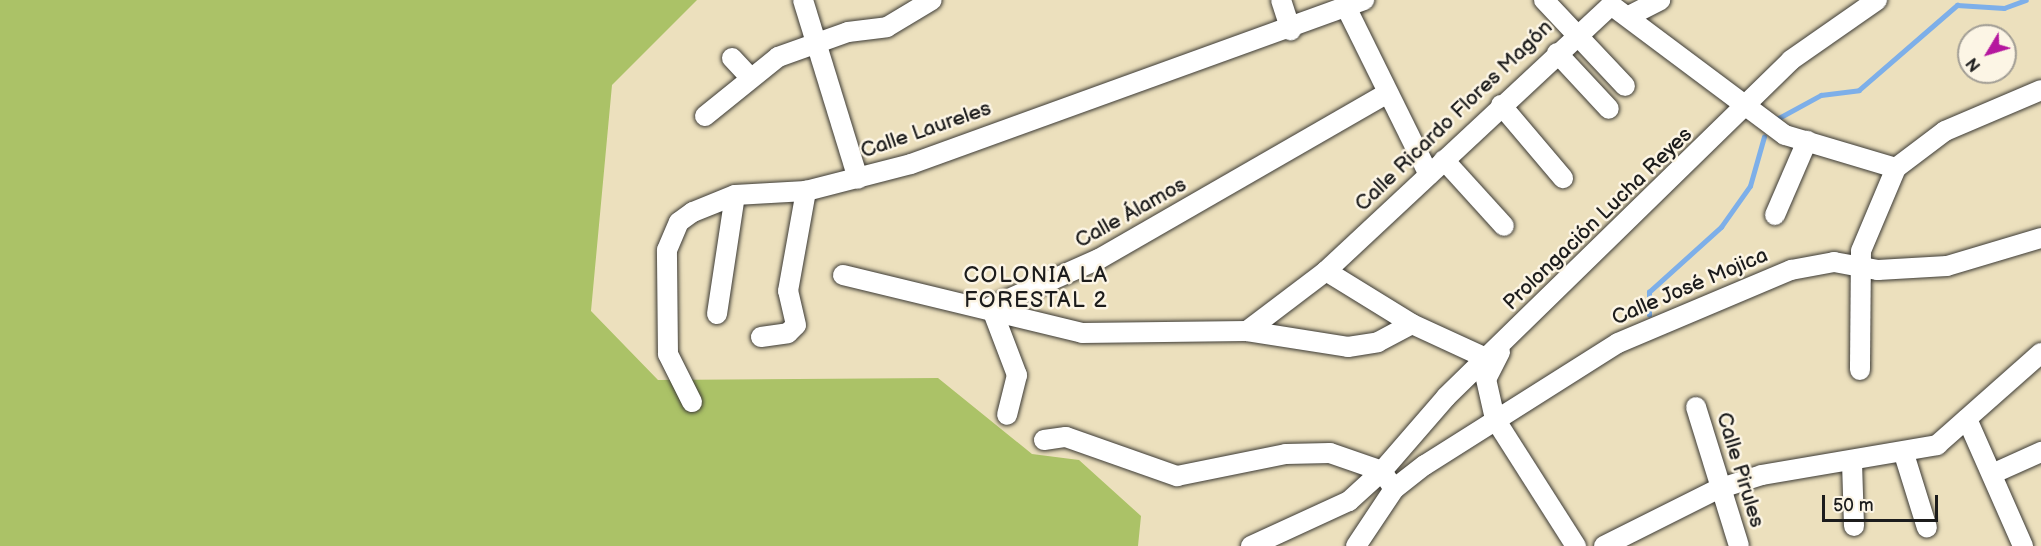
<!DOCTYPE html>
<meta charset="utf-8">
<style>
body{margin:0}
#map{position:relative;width:2041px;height:546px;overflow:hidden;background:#ece0bd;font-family:"Balsamiq Sans",sans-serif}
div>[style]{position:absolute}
.green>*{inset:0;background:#abc267}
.stream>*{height:4.5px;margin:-2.25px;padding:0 2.25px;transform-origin:2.25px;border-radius:2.25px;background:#7dafe9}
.roads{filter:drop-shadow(0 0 2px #3b3934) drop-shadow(0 0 2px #3b3934)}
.minor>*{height:20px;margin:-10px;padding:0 10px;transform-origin:10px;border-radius:10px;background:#fff}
span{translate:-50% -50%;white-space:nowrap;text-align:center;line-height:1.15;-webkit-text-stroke:5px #fcf5e5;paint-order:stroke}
.street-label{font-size:21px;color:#1c1c1c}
.neighbourhood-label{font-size:22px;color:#1c1c1c;letter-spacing:1.5px}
.north{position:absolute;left:1957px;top:24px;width:60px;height:60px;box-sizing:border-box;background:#fcf5e5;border:2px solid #a29e95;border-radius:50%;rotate:232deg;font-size:16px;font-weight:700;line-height:24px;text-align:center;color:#1c1c1c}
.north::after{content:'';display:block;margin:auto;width:21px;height:27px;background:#b5179e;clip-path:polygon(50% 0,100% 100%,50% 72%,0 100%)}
.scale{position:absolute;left:1822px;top:495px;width:116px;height:27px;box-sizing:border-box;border:3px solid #1c1c1c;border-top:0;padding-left:8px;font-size:18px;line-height:21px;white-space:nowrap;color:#1c1c1c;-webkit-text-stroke:4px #fcf5e5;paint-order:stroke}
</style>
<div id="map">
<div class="green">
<i style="clip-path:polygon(0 0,697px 0,612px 85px,591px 311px,658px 380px,938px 378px,1032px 454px,1079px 460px,1141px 516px,1138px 546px,0 546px)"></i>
</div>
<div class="stream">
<i style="left:1775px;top:120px;width:52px;rotate:-28.5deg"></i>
<i style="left:1821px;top:95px;width:38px;rotate:-7deg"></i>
<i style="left:1859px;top:90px;width:130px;rotate:-40.9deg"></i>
<i style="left:1957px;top:5px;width:47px;rotate:3.7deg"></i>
<i style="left:2004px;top:8px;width:23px;rotate:-20deg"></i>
<i style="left:1649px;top:315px;width:23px;rotate:-90deg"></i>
<i style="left:1649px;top:292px;width:97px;rotate:-42.1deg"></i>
<i style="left:1721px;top:227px;width:50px;rotate:-54.7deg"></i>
<i style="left:1750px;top:186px;width:51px;rotate:-74.1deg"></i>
</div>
<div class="roads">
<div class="minor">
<i style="left:803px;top:0;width:187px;rotate:72.9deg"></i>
<i style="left:1281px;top:0;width:32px;rotate:72deg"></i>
<i style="left:1544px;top:0;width:118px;rotate:46.7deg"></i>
<i style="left:1346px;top:7px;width:187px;rotate:63.7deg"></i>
<i style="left:1631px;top:15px;width:33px;rotate:-27deg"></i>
<i style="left:1557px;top:53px;width:76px;rotate:47.1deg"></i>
<i style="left:732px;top:58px;width:26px;rotate:47deg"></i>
<i style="left:1501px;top:105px;width:96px;rotate:49.7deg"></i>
<i style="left:705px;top:116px;width:94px;rotate:-38.9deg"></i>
<i style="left:778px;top:57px;width:74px;rotate:-19.7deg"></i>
<i style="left:848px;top:32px;width:39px;rotate:-7deg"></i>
<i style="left:887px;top:27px;width:52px;rotate:-31deg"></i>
<i style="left:1444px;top:160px;width:89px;rotate:47.7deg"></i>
<i style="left:1896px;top:168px;width:61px;rotate:-37.1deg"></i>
<i style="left:1945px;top:131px;width:104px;rotate:-23.1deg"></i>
<i style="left:1775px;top:215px;width:81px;rotate:-66.6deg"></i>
<i style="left:1326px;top:271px;width:101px;rotate:31.6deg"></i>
<i style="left:1412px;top:324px;width:81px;rotate:24.7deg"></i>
<i style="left:843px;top:275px;width:246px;rotate:13.6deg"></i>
<i style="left:1082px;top:333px;width:165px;rotate:-0.7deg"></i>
<i style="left:1247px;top:331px;width:102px;rotate:9deg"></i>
<i style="left:1348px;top:347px;width:30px;rotate:-9deg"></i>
<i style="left:1378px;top:342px;width:38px;rotate:-28deg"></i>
<i style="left:991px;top:307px;width:118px;rotate:-24deg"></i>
<i style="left:1099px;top:259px;width:333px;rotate:-29.9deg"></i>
<i style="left:991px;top:307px;width:73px;rotate:69.1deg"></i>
<i style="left:1017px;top:375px;width:41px;rotate:104deg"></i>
<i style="left:717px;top:314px;width:120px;rotate:-81.4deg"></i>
<i style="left:1247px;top:331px;width:99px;rotate:-37.2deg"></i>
<i style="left:1326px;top:271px;width:390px;rotate:-43deg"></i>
<i style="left:1611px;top:5px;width:217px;rotate:36.8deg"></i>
<i style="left:1785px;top:135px;width:116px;rotate:16.6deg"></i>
<i style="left:1896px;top:168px;width:90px;rotate:112.9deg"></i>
<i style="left:1861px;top:251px;width:119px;rotate:90.5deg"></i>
<i style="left:761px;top:337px;width:27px;rotate:-8deg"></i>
<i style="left:788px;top:333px;width:11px;rotate:-45deg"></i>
<i style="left:796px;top:325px;width:35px;rotate:-103deg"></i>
<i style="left:788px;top:291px;width:102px;rotate:-79.8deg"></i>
<i style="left:1500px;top:352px;width:30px;rotate:117deg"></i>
<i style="left:1486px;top:379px;width:41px;rotate:77.3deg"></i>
<i style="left:1495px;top:419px;width:151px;rotate:57.5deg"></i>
<i style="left:692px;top:402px;width:54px;rotate:-116.6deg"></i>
<i style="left:668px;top:354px;width:104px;rotate:-90.6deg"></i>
<i style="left:667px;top:250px;width:30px;rotate:-67deg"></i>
<i style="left:679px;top:222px;width:17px;rotate:-36deg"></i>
<i style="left:693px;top:212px;width:45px;rotate:-22deg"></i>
<i style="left:735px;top:195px;width:71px;rotate:-3.2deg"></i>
<i style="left:806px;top:191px;width:108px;rotate:-14.4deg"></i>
<i style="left:911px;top:164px;width:482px;rotate:-19.9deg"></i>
<i style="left:1696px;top:407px;width:145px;rotate:72.8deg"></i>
<i style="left:1967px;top:419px;width:139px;rotate:66.2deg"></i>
<i style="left:1044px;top:440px;width:22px;rotate:-8deg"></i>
<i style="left:1066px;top:437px;width:118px;rotate:19.4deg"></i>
<i style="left:1177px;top:476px;width:111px;rotate:-11.4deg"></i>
<i style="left:1286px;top:454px;width:44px;rotate:-1.3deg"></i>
<i style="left:1330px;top:453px;width:55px;rotate:19.1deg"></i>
<i style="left:1382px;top:471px;width:45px;rotate:137.7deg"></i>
<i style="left:1349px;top:501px;width:108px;rotate:155.3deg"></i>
<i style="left:1904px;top:454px;width:77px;rotate:72.7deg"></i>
<i style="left:1852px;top:462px;width:64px;rotate:88.2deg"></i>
<i style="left:1992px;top:474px;width:54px;rotate:-24.2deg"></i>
<i style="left:1394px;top:489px;width:22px;rotate:-124deg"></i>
<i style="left:1382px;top:471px;width:98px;rotate:-49.1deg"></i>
<i style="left:1446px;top:397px;width:482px;rotate:-44.3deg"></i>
<i style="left:1791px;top:60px;width:105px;rotate:-34.9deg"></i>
<i style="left:1356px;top:546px;width:69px;rotate:-56.3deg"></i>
<i style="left:1394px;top:489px;width:39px;rotate:-38deg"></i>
<i style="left:1425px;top:465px;width:228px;rotate:-32.3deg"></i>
<i style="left:1618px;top:343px;width:188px;rotate:-22.9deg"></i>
<i style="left:1791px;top:270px;width:44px;rotate:-10.5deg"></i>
<i style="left:1834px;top:262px;width:45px;rotate:10.3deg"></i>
<i style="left:1878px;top:270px;width:69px;rotate:-3.3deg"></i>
<i style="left:1947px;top:266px;width:98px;rotate:-16.6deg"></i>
<i style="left:1604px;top:546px;width:127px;rotate:-26.6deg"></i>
<i style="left:1718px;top:489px;width:46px;rotate:-17.7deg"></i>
<i style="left:1762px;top:475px;width:178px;rotate:-9.7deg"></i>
<i style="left:1937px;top:445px;width:139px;rotate:-41.5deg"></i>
</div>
</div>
<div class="street-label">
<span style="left:1454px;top:116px;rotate:-44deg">Calle Ricardo Flores Magón</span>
<span style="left:926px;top:130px;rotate:-19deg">Calle Laureles</span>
<span style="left:1131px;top:213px;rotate:-29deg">Calle Álamos</span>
<span style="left:1598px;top:219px;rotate:-44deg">Prolongación Lucha Reyes</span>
<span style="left:1690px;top:287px;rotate:-23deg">Calle José Mojica</span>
<span style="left:1740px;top:470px;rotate:73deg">Calle Pirules</span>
</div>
<div class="neighbourhood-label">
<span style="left:1036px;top:288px">COLONIA LA<br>FORESTAL 2</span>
</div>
<div class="north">N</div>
<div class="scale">50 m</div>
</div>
